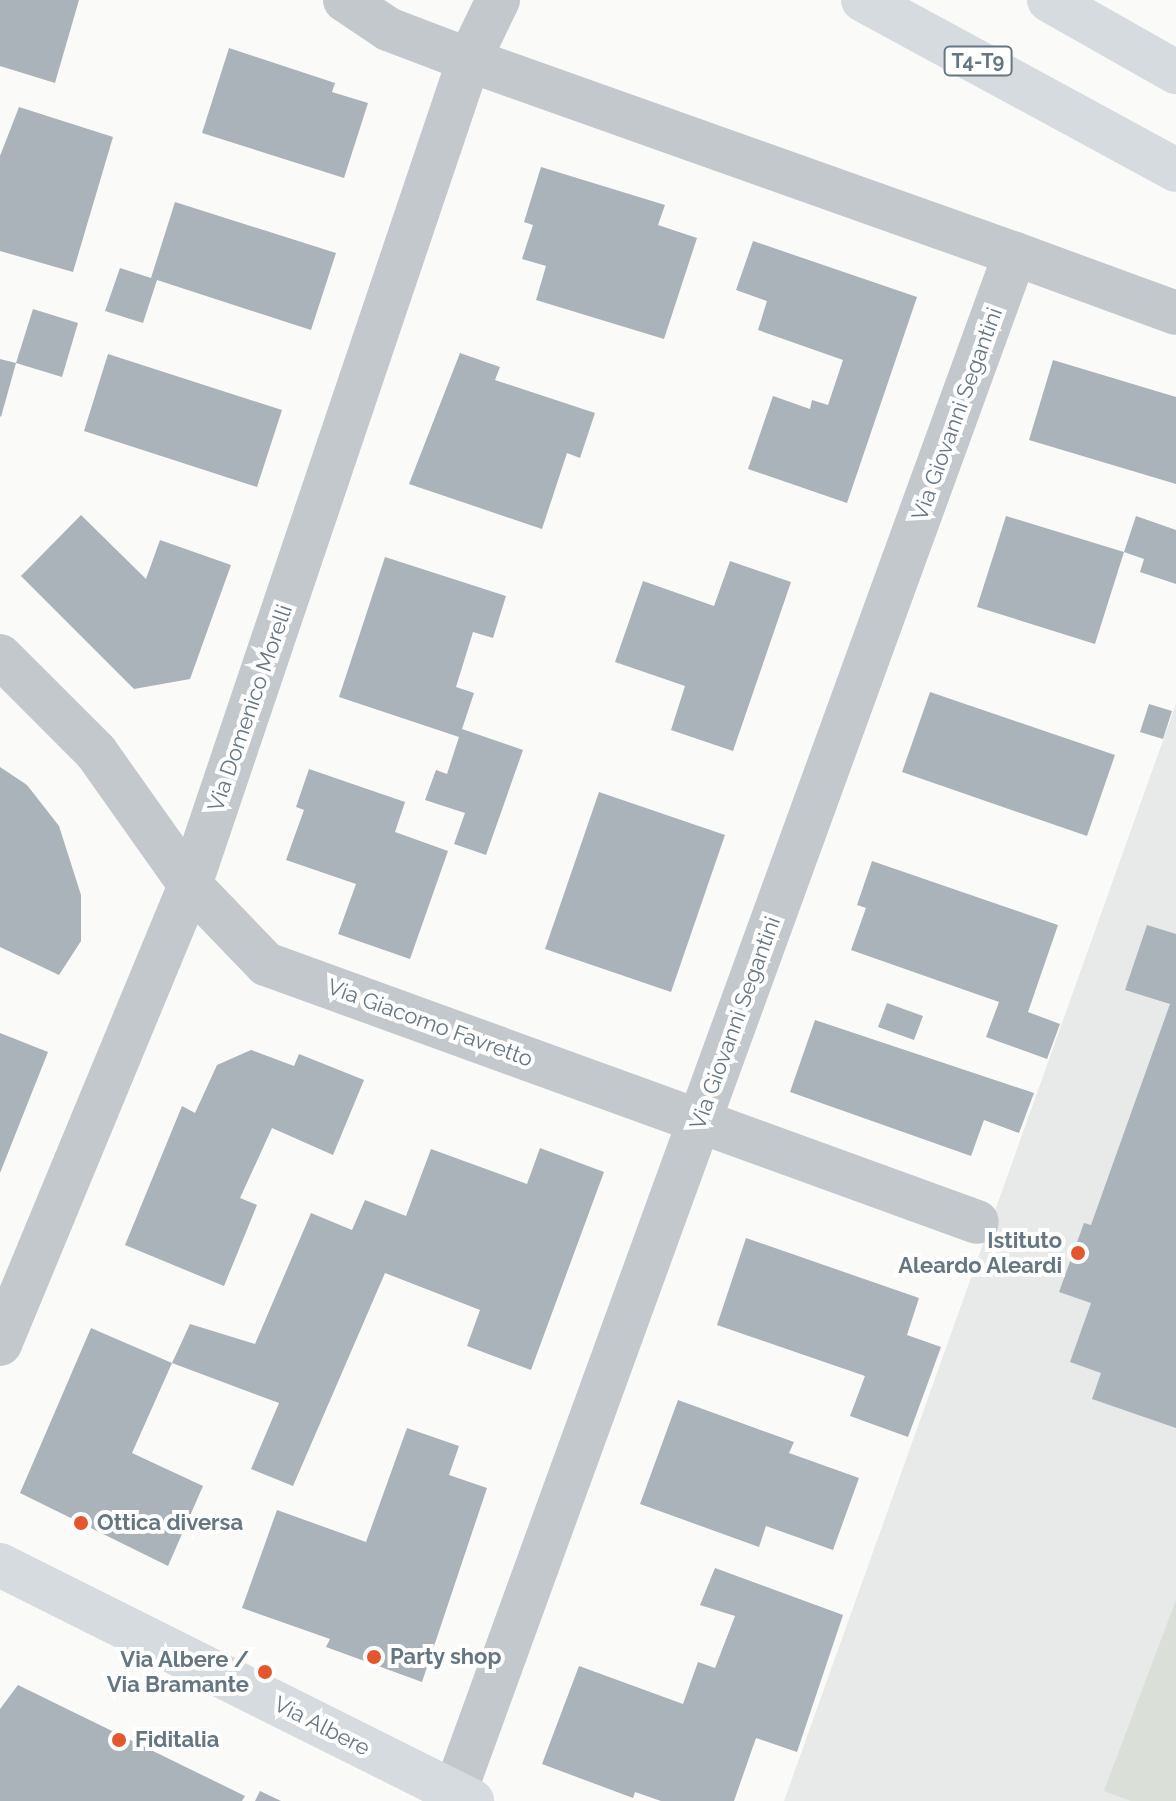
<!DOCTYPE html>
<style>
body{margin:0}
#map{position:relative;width:1176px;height:1801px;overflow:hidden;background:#fafaf8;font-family:Raleway,sans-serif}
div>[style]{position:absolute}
.built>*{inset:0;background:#e8e9e9}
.green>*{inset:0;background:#dadfd7}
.building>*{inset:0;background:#aab3b9}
.street>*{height:44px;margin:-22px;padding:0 22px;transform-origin:22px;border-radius:22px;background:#c3c8cc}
.secondary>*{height:44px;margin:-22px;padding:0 22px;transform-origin:22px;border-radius:22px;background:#d6dbdf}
.highway>*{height:44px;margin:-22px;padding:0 22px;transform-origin:22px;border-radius:22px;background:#d6dbdf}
.dots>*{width:22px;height:22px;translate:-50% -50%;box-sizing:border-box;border:4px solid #fff;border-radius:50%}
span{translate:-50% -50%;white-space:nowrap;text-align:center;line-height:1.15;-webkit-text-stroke:8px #fff;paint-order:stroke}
.shield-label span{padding:2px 6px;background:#fff;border:2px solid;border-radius:6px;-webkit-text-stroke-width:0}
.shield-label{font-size:20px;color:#657683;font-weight:700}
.street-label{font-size:22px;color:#657683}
.poi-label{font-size:22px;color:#657683;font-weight:700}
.right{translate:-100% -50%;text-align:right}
.left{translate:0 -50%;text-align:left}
</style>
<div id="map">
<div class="built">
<i style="clip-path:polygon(1176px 704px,1176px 1801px,784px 1801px)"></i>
</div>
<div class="green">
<i style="clip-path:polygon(1176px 1600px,1176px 1801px,1131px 1801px,1104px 1791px)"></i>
</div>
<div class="building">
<i style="clip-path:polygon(0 0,79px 0,55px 83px,0 66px)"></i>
<i style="clip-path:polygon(229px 48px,335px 83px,332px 92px,368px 103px,344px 178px,202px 133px)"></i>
<i style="clip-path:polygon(19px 107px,113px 137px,73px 272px,0 251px,0 156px)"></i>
<i style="clip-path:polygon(541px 167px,665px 205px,658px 225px,697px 238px,664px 339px,536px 300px,546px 266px,522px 259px,533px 225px,524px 222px)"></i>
<i style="clip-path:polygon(175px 202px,336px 253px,311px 330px,157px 280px,143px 323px,105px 311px,120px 268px,151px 278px)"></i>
<i style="clip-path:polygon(753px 241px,917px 297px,847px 503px,748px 469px,773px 396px,810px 409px,812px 400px,828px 405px,843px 360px,758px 330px,767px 301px,736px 290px)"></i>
<i style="clip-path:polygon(33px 309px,78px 323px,62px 377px,16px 363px)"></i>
<i style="clip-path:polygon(460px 353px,500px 367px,495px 380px,595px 413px,580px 458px,567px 453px,542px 529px,409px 484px)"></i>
<i style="clip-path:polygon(108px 354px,282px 410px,257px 487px,84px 431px)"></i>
<i style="clip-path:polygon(0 359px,16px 363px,1px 417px,0 416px)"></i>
<i style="clip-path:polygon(1053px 360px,1176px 397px,1176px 484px,1029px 440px)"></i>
<i style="clip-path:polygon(81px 515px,146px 579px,160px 540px,231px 565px,190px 679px,134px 689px,21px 576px)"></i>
<i style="clip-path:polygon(1006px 516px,1124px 552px,1095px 644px,977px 607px)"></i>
<i style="clip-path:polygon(1136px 516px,1176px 530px,1176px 584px,1140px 572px,1144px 559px,1124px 552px)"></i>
<i style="clip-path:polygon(385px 557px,506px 596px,493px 638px,473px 632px,456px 687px,474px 693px,462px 729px,523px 750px,486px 855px,454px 844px,465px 813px,425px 800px,436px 770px,447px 774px,459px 737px,339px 697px)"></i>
<i style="clip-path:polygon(730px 561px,791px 582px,733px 751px,671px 730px,685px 686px,615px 662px,643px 581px,714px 606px)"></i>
<i style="clip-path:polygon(930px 692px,1115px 755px,1087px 836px,902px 772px)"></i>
<i style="clip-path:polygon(1149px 704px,1172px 711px,1163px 739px,1140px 732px)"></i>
<i style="clip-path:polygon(0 767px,27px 785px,59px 826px,81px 895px,81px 941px,59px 975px,0 947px)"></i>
<i style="clip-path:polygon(309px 769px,405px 802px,395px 832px,448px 851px,410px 959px,338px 934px,356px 884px,286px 860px,304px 810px,296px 807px)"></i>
<i style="clip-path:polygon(599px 792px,725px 835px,671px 992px,545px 949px)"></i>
<i style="clip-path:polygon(872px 861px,1058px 925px,1028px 1012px,1060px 1024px,1047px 1059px,986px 1037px,999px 1002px,851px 950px,866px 908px,857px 905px)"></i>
<i style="clip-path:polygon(1147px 925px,1176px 934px,1176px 1428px,1092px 1399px,1101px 1373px,1070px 1362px,1091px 1303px,1059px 1292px,1084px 1223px,1091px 1225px,1170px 1004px,1125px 990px)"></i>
<i style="clip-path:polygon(887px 1003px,923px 1016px,914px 1040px,878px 1027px)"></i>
<i style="clip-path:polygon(815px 1020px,1034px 1093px,1019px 1133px,984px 1120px,971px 1156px,790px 1092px)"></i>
<i style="clip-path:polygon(0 1033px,48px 1052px,0 1173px)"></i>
<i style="clip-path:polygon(251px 1050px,294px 1066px,299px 1054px,364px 1080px,333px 1155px,272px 1128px,240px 1198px,257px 1205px,224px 1286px,125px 1245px,182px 1106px,195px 1113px,217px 1065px)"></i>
<i style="clip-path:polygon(540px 1148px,604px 1172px,531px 1370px,467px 1346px,480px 1310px,385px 1273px,293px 1486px,251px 1469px,279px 1403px,172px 1363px,190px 1324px,255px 1344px,311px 1213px,352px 1230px,365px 1200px,406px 1216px,431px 1149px,527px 1184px)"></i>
<i style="clip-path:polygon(746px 1238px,919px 1298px,907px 1335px,941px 1347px,908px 1437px,850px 1416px,865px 1376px,717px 1325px)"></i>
<i style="clip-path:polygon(91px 1328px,172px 1363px,132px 1453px,203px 1486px,168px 1566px,20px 1493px)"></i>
<i style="clip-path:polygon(678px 1400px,794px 1442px,789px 1453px,859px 1478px,833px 1550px,766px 1526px,759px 1547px,640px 1504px)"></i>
<i style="clip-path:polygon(407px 1428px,459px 1446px,449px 1475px,487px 1488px,422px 1682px,326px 1647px,330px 1639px,242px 1608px,277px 1510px,366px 1542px)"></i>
<i style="clip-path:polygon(715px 1568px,843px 1615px,797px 1752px,756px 1738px,734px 1801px,661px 1801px,635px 1792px,633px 1798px,542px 1764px,579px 1666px,683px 1704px,698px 1662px,715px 1668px,735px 1616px,700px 1605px)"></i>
<i style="clip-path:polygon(18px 1685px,245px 1796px,242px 1801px,0 1801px,0 1709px)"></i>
<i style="clip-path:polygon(260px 1791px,281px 1801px,255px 1801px)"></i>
</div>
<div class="street">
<i style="left:345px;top:0;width:52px;rotate:34deg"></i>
<i style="left:388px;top:29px;width:87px;rotate:20.9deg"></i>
<i style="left:469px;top:60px;width:579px;rotate:19.56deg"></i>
<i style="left:1015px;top:254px;width:1637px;rotate:110.01deg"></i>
<i style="left:1015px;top:254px;width:171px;rotate:20.1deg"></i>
<i style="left:0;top:656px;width:136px;rotate:45deg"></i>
<i style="left:96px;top:752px;width:163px;rotate:54.7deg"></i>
<i style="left:190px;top:885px;width:110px;rotate:46.1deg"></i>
<i style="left:266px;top:964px;width:756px;rotate:19.94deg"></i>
<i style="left:0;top:1344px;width:497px;rotate:-67.5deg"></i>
<i style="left:190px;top:885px;width:871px;rotate:-71.32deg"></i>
<i style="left:469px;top:60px;width:67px;rotate:-64.2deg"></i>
</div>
<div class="secondary">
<i style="left:0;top:1565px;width:528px;rotate:26.57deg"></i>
</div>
<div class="highway">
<i style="left:863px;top:0;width:356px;rotate:28.5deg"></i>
<i style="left:1049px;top:0;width:146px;rotate:29.6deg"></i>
</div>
<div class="dots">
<i style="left:1078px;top:1253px;background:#e4572e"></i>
<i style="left:81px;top:1523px;background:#e4572e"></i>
<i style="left:374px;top:1657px;background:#e4572e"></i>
<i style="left:265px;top:1672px;background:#e4572e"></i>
<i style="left:119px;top:1740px;background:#e4572e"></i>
</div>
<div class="shield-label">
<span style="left:978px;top:61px">T4-T9</span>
</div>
<div class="street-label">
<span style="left:957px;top:414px;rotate:-70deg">Via Giovanni Segantini</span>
<span style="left:250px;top:708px;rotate:-71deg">Via Domenico Morelli</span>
<span style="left:430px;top:1023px;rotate:20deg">Via Giacomo Favretto</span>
<span style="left:735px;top:1023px;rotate:-70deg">Via Giovanni Segantini</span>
<span style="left:322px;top:1726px;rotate:27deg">Via Albere</span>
</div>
<div class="poi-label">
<span class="right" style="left:1062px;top:1253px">Istituto<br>Aleardo Aleardi</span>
<span class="left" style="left:97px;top:1523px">Ottica diversa</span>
<span class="left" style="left:390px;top:1657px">Party shop</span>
<span class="right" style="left:249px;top:1672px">Via Albere /<br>Via Bramante</span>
<span class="left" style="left:135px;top:1740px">Fiditalia</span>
</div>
</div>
